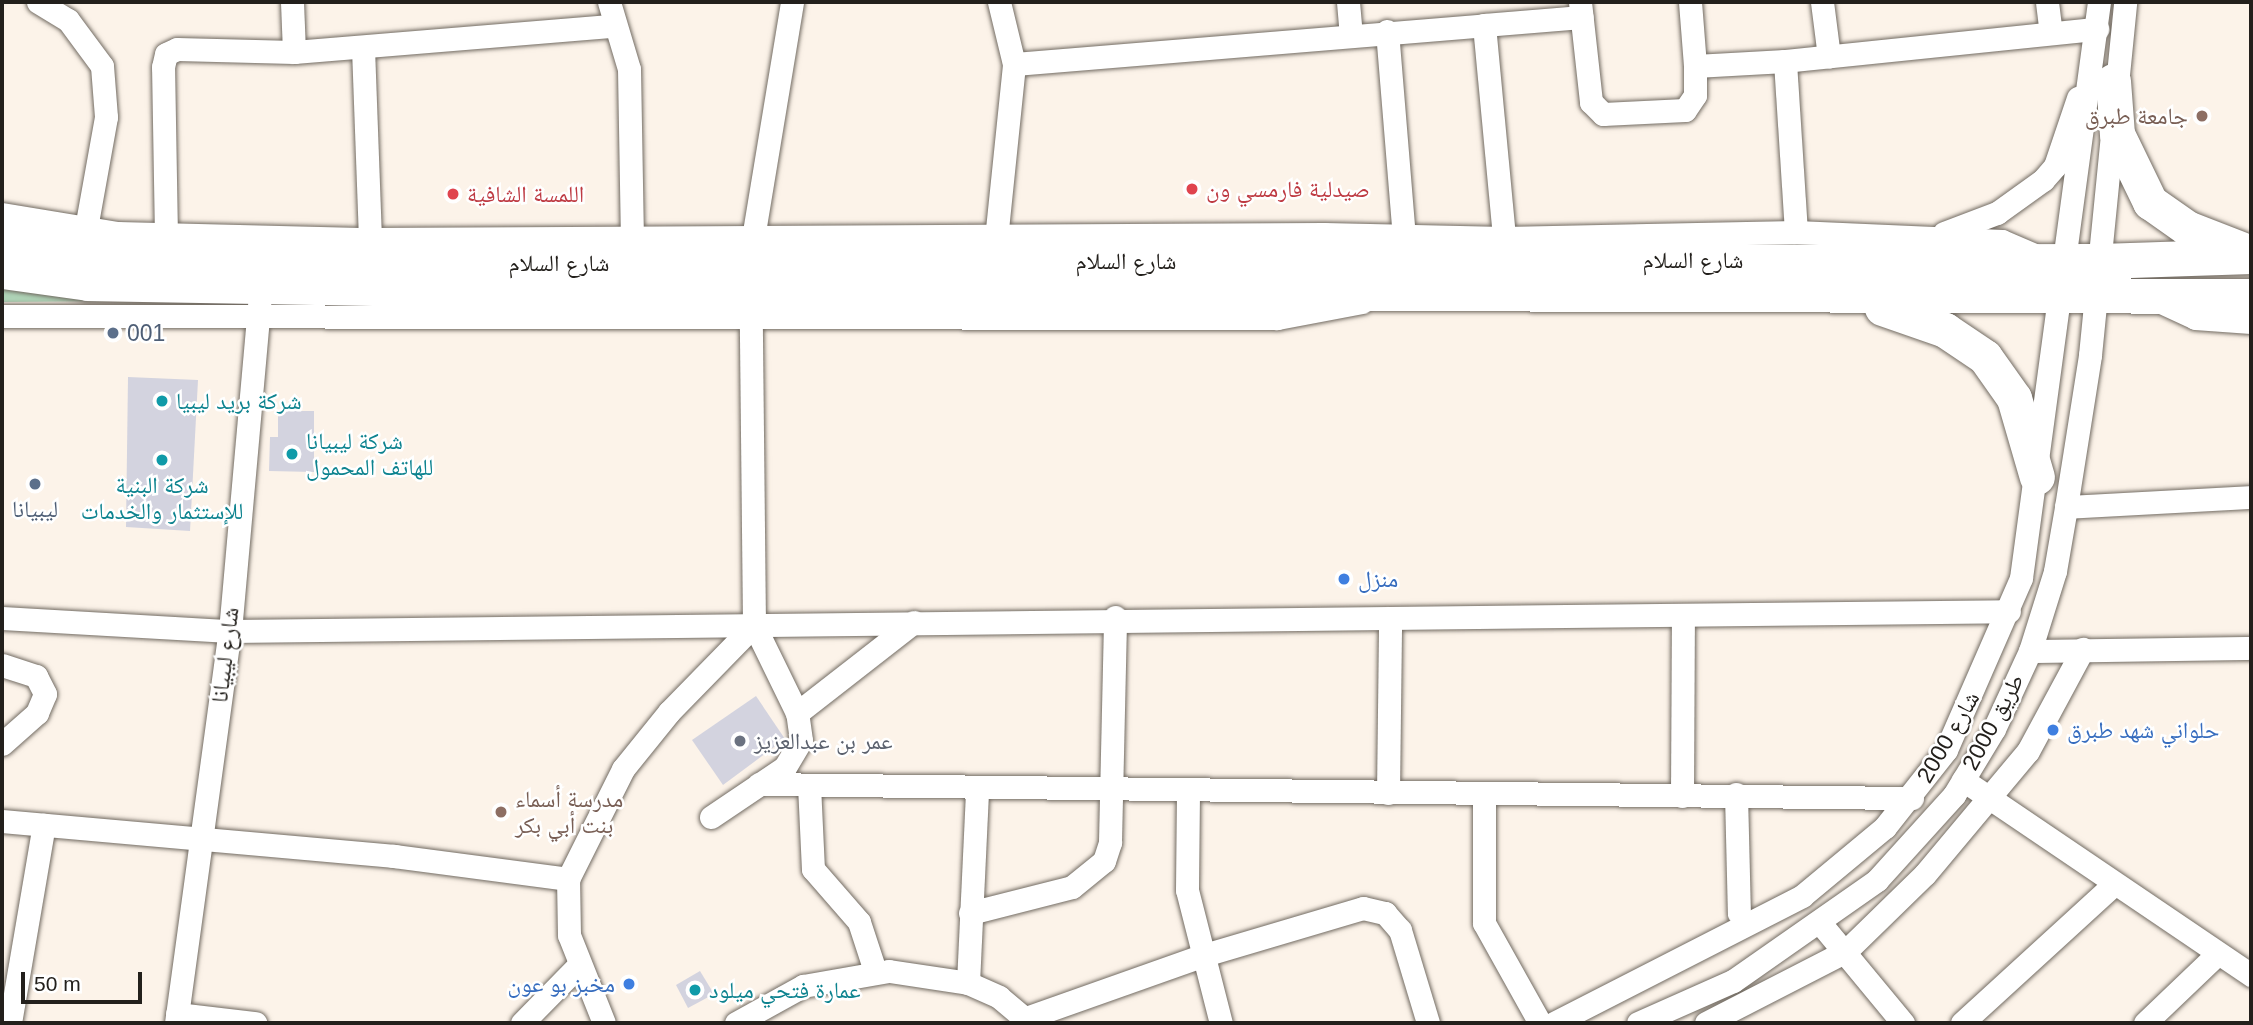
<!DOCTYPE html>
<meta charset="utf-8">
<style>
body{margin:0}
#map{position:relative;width:2253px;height:1025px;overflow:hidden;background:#fcf3e9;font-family:Helvetica,"Noto Naskh Arabic",sans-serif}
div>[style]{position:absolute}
.green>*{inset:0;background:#afd4b7}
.building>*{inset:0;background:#d3d3df}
.roads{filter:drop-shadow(0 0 2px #726b62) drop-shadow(0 0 2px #726b62)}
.minor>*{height:23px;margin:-11.5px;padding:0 11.5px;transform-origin:11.5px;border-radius:11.5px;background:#fff}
.highway>*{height:35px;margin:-17.5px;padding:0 17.5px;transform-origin:17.5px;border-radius:17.5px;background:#fff}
.dots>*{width:19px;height:19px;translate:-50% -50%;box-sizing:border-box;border:4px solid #fff;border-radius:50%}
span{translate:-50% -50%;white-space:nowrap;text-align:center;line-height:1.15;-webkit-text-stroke:5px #fff;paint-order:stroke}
.education-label{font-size:23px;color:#785e54}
.right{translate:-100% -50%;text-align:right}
.left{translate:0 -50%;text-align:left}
.health-label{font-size:23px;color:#be3a42}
.street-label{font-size:23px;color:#23201c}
.service-label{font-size:23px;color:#4e5e75}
.culture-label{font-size:23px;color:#0d838f}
.shop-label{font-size:23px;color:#366cbe}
.worship-label{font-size:23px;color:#5b616d}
.frame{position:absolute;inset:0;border:4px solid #23201c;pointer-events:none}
.scale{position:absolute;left:21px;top:972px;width:121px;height:32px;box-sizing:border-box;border:4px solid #23201c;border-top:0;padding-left:9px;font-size:21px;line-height:24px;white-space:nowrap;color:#23201c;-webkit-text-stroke:5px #fff;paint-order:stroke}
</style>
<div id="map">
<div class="green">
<i style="clip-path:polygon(2px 281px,133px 301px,2px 302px)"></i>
</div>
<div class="building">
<i style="clip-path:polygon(128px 377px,198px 380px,190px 531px,126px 527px)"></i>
<i style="clip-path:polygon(278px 411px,314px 411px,314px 472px,269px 471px,270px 437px,278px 437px)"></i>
<i style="clip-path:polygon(756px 696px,785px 739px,723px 785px,692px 740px)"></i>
<i style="clip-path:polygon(700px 971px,714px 994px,688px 1008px,676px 985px)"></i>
</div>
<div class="roads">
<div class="minor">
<i style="left:38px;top:2px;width:35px;rotate:31deg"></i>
<i style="left:68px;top:20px;width:57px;rotate:53.5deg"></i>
<i style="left:102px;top:66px;width:51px;rotate:85.5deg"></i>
<i style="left:106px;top:117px;width:113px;rotate:100.2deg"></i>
<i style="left:292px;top:2px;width:50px;rotate:87.7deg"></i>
<i style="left:609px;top:2px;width:70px;rotate:73.4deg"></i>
<i style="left:629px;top:69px;width:170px;rotate:89deg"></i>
<i style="left:1348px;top:2px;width:33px;rotate:85deg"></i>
<i style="left:1580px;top:2px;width:101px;rotate:83.7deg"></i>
<i style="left:1591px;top:102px;width:17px;rotate:45deg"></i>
<i style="left:1603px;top:114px;width:82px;rotate:-2.8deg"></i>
<i style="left:1685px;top:110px;width:18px;rotate:-56deg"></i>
<i style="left:1695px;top:95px;width:29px;rotate:-90deg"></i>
<i style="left:1690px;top:2px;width:64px;rotate:85.5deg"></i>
<i style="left:1695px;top:66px;width:90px;rotate:-3.2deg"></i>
<i style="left:1822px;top:2px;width:55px;rotate:82.7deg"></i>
<i style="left:2047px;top:2px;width:31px;rotate:83deg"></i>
<i style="left:1484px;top:25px;width:98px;rotate:-4.7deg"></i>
<i style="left:1387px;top:31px;width:207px;rotate:85.3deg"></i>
<i style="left:363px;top:48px;width:191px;rotate:87.9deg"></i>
<i style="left:1014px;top:64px;width:472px;rotate:-4.7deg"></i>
<i style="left:1484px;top:25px;width:214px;rotate:84.6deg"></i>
<i style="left:2px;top:214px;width:117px;rotate:9.4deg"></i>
<i style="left:117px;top:233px;width:253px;rotate:1.4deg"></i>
<i style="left:370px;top:239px;width:954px;rotate:-0.3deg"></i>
<i style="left:1324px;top:234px;width:180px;rotate:1.3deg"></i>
<i style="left:1504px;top:238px;width:292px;rotate:-1.2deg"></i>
<i style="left:1796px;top:232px;width:206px;rotate:2.5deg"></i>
<i style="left:2002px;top:241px;width:40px;rotate:23.4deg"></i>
<i style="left:1796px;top:232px;width:171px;rotate:-93.7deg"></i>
<i style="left:1785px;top:61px;width:314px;rotate:-5.9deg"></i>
<i style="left:1944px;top:233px;width:57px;rotate:-20.7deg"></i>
<i style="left:1997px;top:213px;width:57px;rotate:-35.7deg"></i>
<i style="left:2043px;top:180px;width:18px;rotate:-49deg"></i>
<i style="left:2055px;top:166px;width:72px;rotate:-71.3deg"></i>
<i style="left:166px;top:236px;width:169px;rotate:-91deg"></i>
<i style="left:163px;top:67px;width:13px;rotate:-77deg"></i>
<i style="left:166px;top:54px;width:12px;rotate:-24deg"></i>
<i style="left:177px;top:49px;width:117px;rotate:1.5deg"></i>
<i style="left:294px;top:52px;width:320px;rotate:-4.7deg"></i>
<i style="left:753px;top:238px;width:239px;rotate:-80.6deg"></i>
<i style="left:996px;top:239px;width:176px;rotate:-84.1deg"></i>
<i style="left:1014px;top:64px;width:64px;rotate:-103.6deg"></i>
<i style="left:2159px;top:301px;width:40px;rotate:25deg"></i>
<i style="left:2195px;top:318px;width:56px;rotate:4.1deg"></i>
<i style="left:2px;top:316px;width:1275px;rotate:0.09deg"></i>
<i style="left:1277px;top:318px;width:86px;rotate:-10.7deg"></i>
<i style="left:2066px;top:507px;width:185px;rotate:-3.1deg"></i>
<i style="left:2px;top:618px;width:228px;rotate:3.3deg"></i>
<i style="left:230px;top:631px;width:1779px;rotate:-0.64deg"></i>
<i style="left:2030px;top:651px;width:221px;rotate:-0.8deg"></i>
<i style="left:2px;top:665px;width:36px;rotate:18deg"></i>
<i style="left:36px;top:676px;width:20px;rotate:63deg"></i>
<i style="left:45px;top:694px;width:21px;rotate:113deg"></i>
<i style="left:37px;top:713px;width:47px;rotate:138.5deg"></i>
<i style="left:797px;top:713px;width:148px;rotate:-37.9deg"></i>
<i style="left:1963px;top:780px;width:348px;rotate:34.1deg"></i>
<i style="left:759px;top:784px;width:1153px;rotate:0.7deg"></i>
<i style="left:809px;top:785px;width:84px;rotate:87.3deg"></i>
<i style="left:813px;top:869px;width:70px;rotate:49deg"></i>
<i style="left:859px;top:922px;width:52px;rotate:71.9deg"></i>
<i style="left:1188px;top:793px;width:97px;rotate:90.6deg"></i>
<i style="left:1187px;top:890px;width:137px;rotate:75.7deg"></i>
<i style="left:1388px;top:793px;width:175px;rotate:-89.3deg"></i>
<i style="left:1484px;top:794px;width:129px;rotate:90deg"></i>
<i style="left:1484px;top:923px;width:115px;rotate:60.8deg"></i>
<i style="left:1736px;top:794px;width:119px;rotate:88.6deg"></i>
<i style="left:1682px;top:796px;width:181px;rotate:-89.7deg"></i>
<i style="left:711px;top:817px;width:89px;rotate:-34deg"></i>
<i style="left:785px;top:767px;width:31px;rotate:-59deg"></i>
<i style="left:801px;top:740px;width:27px;rotate:-98deg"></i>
<i style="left:797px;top:713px;width:98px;rotate:-116deg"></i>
<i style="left:754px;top:625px;width:307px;rotate:-90.6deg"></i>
<i style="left:2px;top:821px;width:394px;rotate:5.1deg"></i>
<i style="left:394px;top:856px;width:176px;rotate:7.5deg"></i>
<i style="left:970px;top:913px;width:105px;rotate:-14.3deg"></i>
<i style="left:1072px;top:887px;width:41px;rotate:-39.1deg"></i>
<i style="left:1104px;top:861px;width:20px;rotate:-72deg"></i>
<i style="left:1110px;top:842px;width:225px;rotate:-88.7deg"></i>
<i style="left:1821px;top:924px;width:129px;rotate:50.4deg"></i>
<i style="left:968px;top:983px;width:194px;rotate:-87.3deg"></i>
<i style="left:177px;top:1014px;width:79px;rotate:6.6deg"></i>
<i style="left:1026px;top:1018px;width:186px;rotate:-19.5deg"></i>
<i style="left:1201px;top:956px;width:169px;rotate:-16.5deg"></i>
<i style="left:1363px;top:908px;width:23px;rotate:13deg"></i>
<i style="left:1385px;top:913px;width:23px;rotate:49deg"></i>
<i style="left:1400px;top:930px;width:97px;rotate:73.2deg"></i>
<i style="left:10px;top:1023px;width:201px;rotate:-80.3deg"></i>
<i style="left:176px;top:1023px;width:396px;rotate:-82.2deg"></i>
<i style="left:230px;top:631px;width:329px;rotate:-84.9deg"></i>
<i style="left:522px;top:1023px;width:78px;rotate:-45.5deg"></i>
<i style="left:604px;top:1023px;width:95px;rotate:-111.7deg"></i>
<i style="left:569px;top:935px;width:56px;rotate:-91deg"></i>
<i style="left:568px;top:879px;width:123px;rotate:-63.4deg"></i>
<i style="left:623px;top:769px;width:73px;rotate:-51.1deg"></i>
<i style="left:669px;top:712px;width:122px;rotate:-45.7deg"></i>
<i style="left:736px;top:1023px;width:77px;rotate:-28.9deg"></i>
<i style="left:803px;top:986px;width:87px;rotate:-9.9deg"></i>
<i style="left:889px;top:971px;width:80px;rotate:8.6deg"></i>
<i style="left:968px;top:983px;width:34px;rotate:24deg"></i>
<i style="left:999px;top:997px;width:40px;rotate:40deg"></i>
<i style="left:1554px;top:1023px;width:279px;rotate:-27.1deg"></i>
<i style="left:1802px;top:896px;width:108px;rotate:-39.7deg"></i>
<i style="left:1885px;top:827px;width:98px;rotate:-51.6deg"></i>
<i style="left:1946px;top:750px;width:188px;rotate:-66.4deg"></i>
<i style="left:2021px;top:578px;width:581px;rotate:-82.29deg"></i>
<i style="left:1638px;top:1023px;width:104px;rotate:-23.9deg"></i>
<i style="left:1733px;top:981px;width:176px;rotate:-35deg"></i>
<i style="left:1877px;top:880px;width:115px;rotate:-47.8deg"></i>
<i style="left:1954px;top:795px;width:77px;rotate:-58.8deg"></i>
<i style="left:1994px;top:729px;width:86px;rotate:-65.2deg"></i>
<i style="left:2030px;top:651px;width:84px;rotate:-72.6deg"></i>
<i style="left:2055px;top:571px;width:65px;rotate:-80.2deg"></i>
<i style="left:2066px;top:507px;width:154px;rotate:-81deg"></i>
<i style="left:2090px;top:355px;width:355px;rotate:-84.3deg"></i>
<i style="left:1706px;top:1023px;width:157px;rotate:-27.2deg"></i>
<i style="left:1846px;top:951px;width:110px;rotate:-44.3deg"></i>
<i style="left:1925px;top:874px;width:160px;rotate:-50.1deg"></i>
<i style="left:2028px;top:751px;width:116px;rotate:-61.7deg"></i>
<i style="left:1962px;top:1023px;width:203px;rotate:-42.4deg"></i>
<i style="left:2145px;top:1023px;width:97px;rotate:-43.7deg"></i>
</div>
<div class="highway">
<i style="left:2113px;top:81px;width:53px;rotate:85.7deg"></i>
<i style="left:2117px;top:134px;width:76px;rotate:64.1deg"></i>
<i style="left:2150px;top:202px;width:45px;rotate:35.1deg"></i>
<i style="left:2187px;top:228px;width:58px;rotate:21.3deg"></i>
<i style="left:2px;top:241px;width:83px;rotate:7.6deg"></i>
<i style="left:84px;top:252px;width:216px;rotate:2.9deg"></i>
<i style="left:300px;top:263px;width:1800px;rotate:-0.06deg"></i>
<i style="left:2100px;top:261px;width:151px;rotate:-1.9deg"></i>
<i style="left:2px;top:271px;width:87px;rotate:7.9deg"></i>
<i style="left:88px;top:283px;width:382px;rotate:1deg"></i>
<i style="left:470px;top:290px;width:1781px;rotate:0.19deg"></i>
<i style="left:1882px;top:308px;width:67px;rotate:19.2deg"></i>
<i style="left:1945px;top:330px;width:48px;rotate:34deg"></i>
<i style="left:1985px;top:357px;width:50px;rotate:54.7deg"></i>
<i style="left:2014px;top:398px;width:82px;rotate:73.8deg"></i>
</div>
</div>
<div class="dots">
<i style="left:2202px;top:116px;background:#8d6e63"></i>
<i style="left:1192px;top:189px;background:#e0444e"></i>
<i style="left:453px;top:194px;background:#e0444e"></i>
<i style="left:113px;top:333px;background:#5c6f8a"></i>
<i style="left:162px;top:401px;background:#0f9aa8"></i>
<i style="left:292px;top:454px;background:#0f9aa8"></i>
<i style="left:162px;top:460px;background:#0f9aa8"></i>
<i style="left:35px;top:484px;background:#5c6f8a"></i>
<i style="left:1344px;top:579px;background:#3f7fe0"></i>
<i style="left:2053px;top:730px;background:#3f7fe0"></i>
<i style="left:740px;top:741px;background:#6b7280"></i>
<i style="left:501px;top:812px;background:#8d6e63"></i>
<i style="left:629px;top:984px;background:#3f7fe0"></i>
<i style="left:695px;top:990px;background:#0f9aa8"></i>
</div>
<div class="education-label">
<span class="right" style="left:2188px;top:116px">جامعة طبرق</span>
<span class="left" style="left:515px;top:812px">مدرسة أسماء<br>بنت أبي بكر</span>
</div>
<div class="health-label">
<span class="left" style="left:1206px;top:189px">صيدلية فارمسي ون</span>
<span class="left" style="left:467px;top:194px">اللمسة الشافية</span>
</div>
<div class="street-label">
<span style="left:1693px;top:260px">شارع السلام</span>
<span style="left:1126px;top:261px">شارع السلام</span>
<span style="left:559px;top:263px">شارع السلام</span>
<span style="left:225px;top:655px;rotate:-83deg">شارع ليبيانا</span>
<span style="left:1993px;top:722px;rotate:-62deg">طريق 2000</span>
<span style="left:1948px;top:737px;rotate:-60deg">شارع 2000</span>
</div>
<div class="service-label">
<span class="left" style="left:127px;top:333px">001</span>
<span style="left:35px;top:509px">ليبيانا</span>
</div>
<div class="culture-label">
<span class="left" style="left:176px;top:401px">شركة بريد ليبيا</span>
<span class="left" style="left:306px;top:454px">شركة ليبيانا<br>للهاتف المحمول</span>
<span style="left:162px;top:498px">شركة البنية<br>للإستثمار والخدمات</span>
<span class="left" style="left:709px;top:990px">عمارة فتحي ميلود</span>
</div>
<div class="shop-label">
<span class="left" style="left:1358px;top:579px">منزل</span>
<span class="left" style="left:2067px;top:730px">حلواني شهد طبرق</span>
<span class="right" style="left:615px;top:984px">مخبز بو عون</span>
</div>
<div class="worship-label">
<span class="left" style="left:754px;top:741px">عمر بن عبدالعزيز</span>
</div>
<div class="frame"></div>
<div class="scale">50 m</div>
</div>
